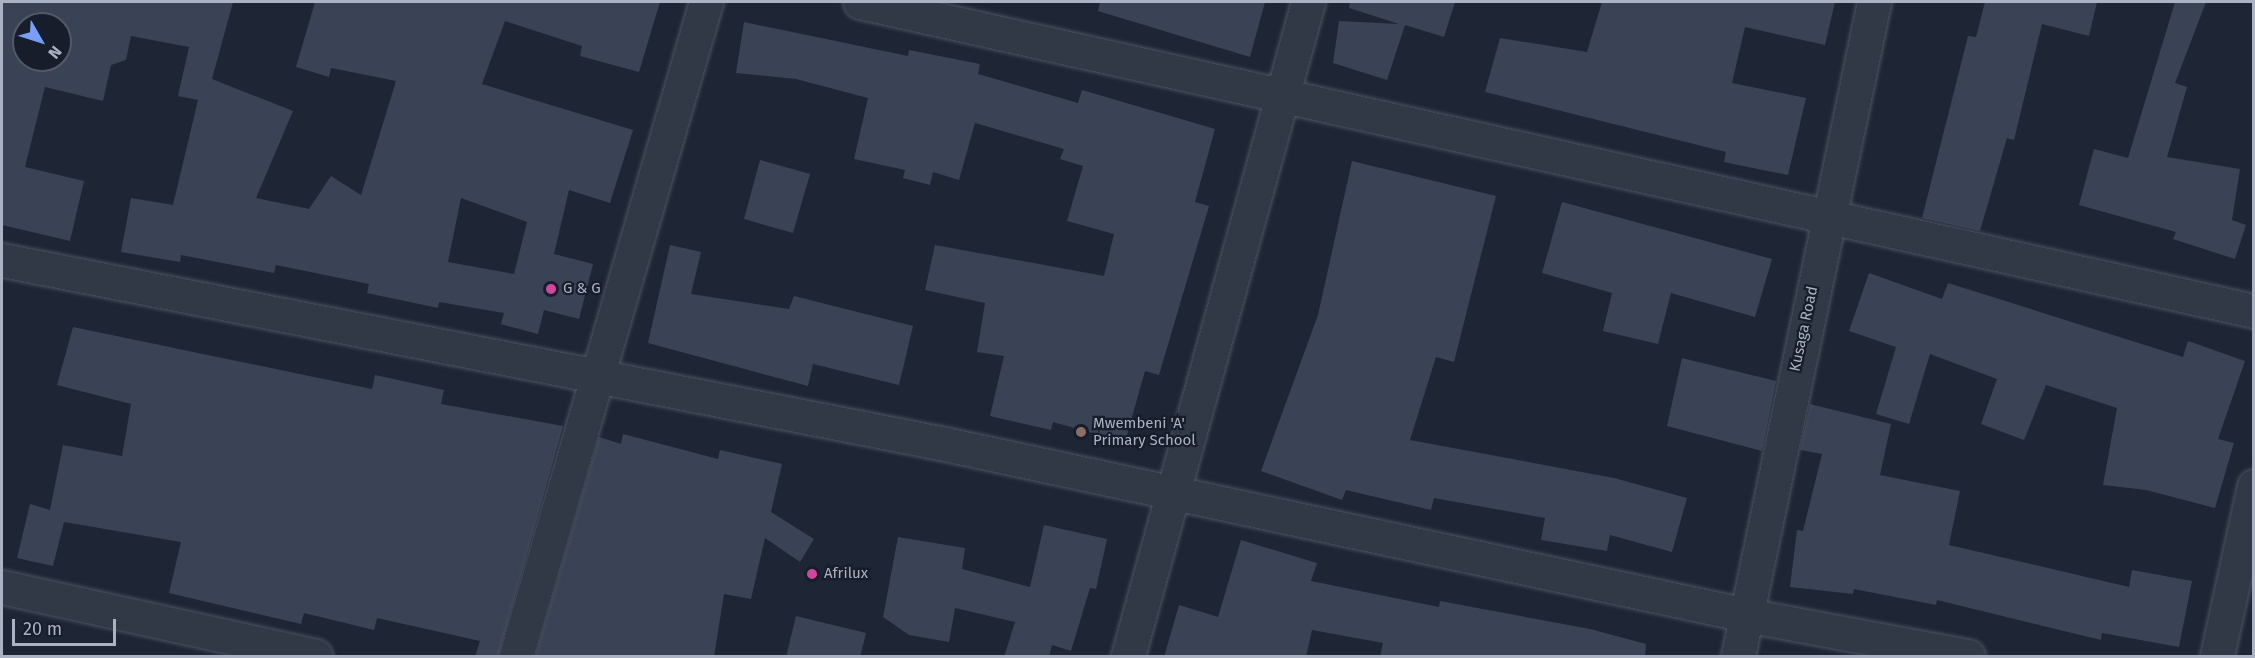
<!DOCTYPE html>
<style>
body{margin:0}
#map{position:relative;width:2255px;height:658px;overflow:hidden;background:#1e2535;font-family:"Fira Sans",sans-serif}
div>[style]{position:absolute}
.building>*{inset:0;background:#3a4356}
.roads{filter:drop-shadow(0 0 2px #4c5261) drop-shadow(0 0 2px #4c5261)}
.street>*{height:33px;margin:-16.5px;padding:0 16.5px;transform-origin:16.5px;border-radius:16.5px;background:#313846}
.dots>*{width:16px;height:16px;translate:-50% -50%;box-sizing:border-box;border:3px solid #171d2a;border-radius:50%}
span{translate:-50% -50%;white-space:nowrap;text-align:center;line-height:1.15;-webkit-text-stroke:4.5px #171d2a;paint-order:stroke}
.poi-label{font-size:15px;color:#abb2c3}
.left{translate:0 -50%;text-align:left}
.street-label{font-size:15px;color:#abb2c3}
.frame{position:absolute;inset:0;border:3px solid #abb2c3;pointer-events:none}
.north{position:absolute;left:12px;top:12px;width:60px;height:60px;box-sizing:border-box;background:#171d2a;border:2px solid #525967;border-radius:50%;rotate:129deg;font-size:16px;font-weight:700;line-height:24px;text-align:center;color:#abb2c3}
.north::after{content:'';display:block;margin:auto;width:21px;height:27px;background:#799dfa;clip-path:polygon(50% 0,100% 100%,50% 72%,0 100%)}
.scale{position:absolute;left:12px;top:619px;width:104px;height:27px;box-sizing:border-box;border:3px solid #abb2c3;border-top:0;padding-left:8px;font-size:18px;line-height:21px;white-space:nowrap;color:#abb2c3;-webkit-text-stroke:4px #171d2a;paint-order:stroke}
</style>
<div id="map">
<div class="building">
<i style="clip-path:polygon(evenodd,2px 2px,233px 2px,212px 79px,293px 111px,256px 198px,309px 209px,331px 176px,361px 195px,396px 81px,331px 68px,329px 77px,296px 67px,315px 2px,660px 2px,639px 72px,580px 56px,582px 46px,505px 21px,482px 84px,633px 130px,610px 203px,569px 190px,554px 254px,593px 264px,579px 319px,544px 310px,538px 334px,501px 324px,504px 313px,439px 302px,438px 308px,367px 293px,369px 284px,276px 265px,274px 273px,181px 255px,180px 262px,121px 252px,131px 198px,173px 205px,198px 100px,178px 96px,189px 47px,131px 36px,126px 60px,111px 65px,103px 101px,45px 87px,25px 167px,84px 181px,70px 241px,2px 225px,2px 2px,24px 24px,60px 24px,60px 60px,24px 60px,24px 24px,2px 2px,461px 198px,527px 222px,514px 274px,448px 262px,461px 198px)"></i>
<i style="clip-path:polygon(1100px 2px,1265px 2px,1250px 57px,1098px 11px)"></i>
<i style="clip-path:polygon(1350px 2px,1455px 2px,1444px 37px,1405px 25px,1387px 80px,1333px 63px,1339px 21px,1399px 24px,1349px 8px)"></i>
<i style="clip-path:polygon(1602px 2px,1835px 2px,1825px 45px,1745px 27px,1732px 83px,1806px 98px,1788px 175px,1724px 162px,1726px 152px,1485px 92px,1500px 38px,1587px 52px)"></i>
<i style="clip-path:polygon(1985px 2px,2097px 2px,2089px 36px,2042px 24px,2014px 140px,2007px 138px,1980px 231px,1922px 218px,1968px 36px,1976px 37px)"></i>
<i style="clip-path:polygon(2175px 2px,2206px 2px,2175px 83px,2187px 87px,2167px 157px,2240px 169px,2232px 220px,2246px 225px,2235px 259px,2173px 239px,2176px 232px,2079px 205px,2094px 149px,2128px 158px)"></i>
<i style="clip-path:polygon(744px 22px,908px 56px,909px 50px,980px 64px,978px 74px,1078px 103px,1082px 90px,1215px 129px,1195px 202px,1209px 206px,1159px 375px,1145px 371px,1125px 442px,1053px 422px,1051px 430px,990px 416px,1004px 356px,977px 352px,985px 303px,925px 290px,935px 245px,1104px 276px,1114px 234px,1067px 221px,1083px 166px,1060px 159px,1064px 149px,975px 123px,959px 180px,933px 172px,930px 185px,903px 178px,905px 170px,854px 159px,868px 98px,796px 79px,736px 73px)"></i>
<i style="clip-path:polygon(760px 160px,810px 174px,793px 233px,744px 219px)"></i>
<i style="clip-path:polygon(1352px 161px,1496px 196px,1454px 362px,1436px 357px,1410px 440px,1614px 478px,1687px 498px,1672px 552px,1610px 535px,1607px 551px,1541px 540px,1545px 518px,1434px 498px,1431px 510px,1346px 490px,1342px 500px,1261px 471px,1318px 315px)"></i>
<i style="clip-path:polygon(1562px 202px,1772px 259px,1755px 317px,1671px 293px,1658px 344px,1603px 331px,1612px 293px,1542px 273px)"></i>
<i style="clip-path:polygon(670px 245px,701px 252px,691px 294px,789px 309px,794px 296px,913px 326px,899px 385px,813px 364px,808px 386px,648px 343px)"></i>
<i style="clip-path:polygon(1869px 273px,1942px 299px,1948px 283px,2183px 357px,2188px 341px,2245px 361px,2218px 439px,2234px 443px,2215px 508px,2146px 490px,2103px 485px,2117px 408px,2046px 385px,2024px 440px,1981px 424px,1997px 379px,1930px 354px,1909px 424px,1876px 414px,1896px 347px,1849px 331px)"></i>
<i style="clip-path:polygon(73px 327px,372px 389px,375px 375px,444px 390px,441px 404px,563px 426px,498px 657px,475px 657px,480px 641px,377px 618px,374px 630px,304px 613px,301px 624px,169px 593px,181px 542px,64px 522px,53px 566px,17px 558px,30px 504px,50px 510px,63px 445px,122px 456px,131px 404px,57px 385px)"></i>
<i style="clip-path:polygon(1682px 358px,1776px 381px,1762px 451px,1667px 426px)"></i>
<i style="clip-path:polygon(1810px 404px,1891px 424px,1880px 475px,1960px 491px,1949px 545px,2129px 587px,2132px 570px,2192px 581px,2179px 647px,2102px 633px,2101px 640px,1937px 600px,1936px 605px,1854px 589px,1853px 594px,1790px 587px,1797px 530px,1803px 531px,1822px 454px,1800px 450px)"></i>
<i style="clip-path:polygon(623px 434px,718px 459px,720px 450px,782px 464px,771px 512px,814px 539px,800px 562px,765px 538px,751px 599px,724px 594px,714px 657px,535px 657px,599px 437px,621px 444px)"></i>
<i style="clip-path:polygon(1044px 525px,1107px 539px,1096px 589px,1090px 588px,1071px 651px,1052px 645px,1049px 657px,1004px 657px,1015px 622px,955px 608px,949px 642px,909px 635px,883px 617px,898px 537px,965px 548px,962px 569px,1030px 587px)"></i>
<i style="clip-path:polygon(1241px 540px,1317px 563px,1311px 581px,1439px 607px,1440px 601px,1590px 629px,1646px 644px,1645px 657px,1380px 657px,1383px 643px,1312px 630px,1306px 657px,1164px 657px,1179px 605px,1218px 617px)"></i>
<i style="clip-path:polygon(796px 616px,866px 633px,860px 657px,786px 657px)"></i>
</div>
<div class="roads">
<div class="street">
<i style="left:860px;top:2px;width:1428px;rotate:12.5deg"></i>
<i style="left:2px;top:260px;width:961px;rotate:11.04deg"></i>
<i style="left:945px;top:444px;width:819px;rotate:12.05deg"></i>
<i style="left:1746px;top:615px;width:226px;rotate:10.5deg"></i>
<i style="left:2px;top:587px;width:321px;rotate:12.4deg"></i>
<i style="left:516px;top:656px;width:681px;rotate:-73.8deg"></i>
<i style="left:1128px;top:656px;width:678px;rotate:-74.61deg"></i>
<i style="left:1738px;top:656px;width:668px;rotate:-78.25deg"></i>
<i style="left:2217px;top:656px;width:174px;rotate:-77.7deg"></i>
</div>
</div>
<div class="dots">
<i style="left:551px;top:289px;background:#d1479c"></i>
<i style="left:1081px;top:432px;background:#8d6e63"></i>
<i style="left:812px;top:574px;background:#d1479c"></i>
</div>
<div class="poi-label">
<span class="left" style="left:563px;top:289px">G &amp; G</span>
<span class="left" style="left:1093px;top:432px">Mwembeni 'A'<br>Primary School</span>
<span class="left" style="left:824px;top:574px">Afrilux</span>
</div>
<div class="street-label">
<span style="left:1804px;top:329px;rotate:-78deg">Kusaga Road</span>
</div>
<div class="frame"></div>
<div class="north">N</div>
<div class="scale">20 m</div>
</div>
